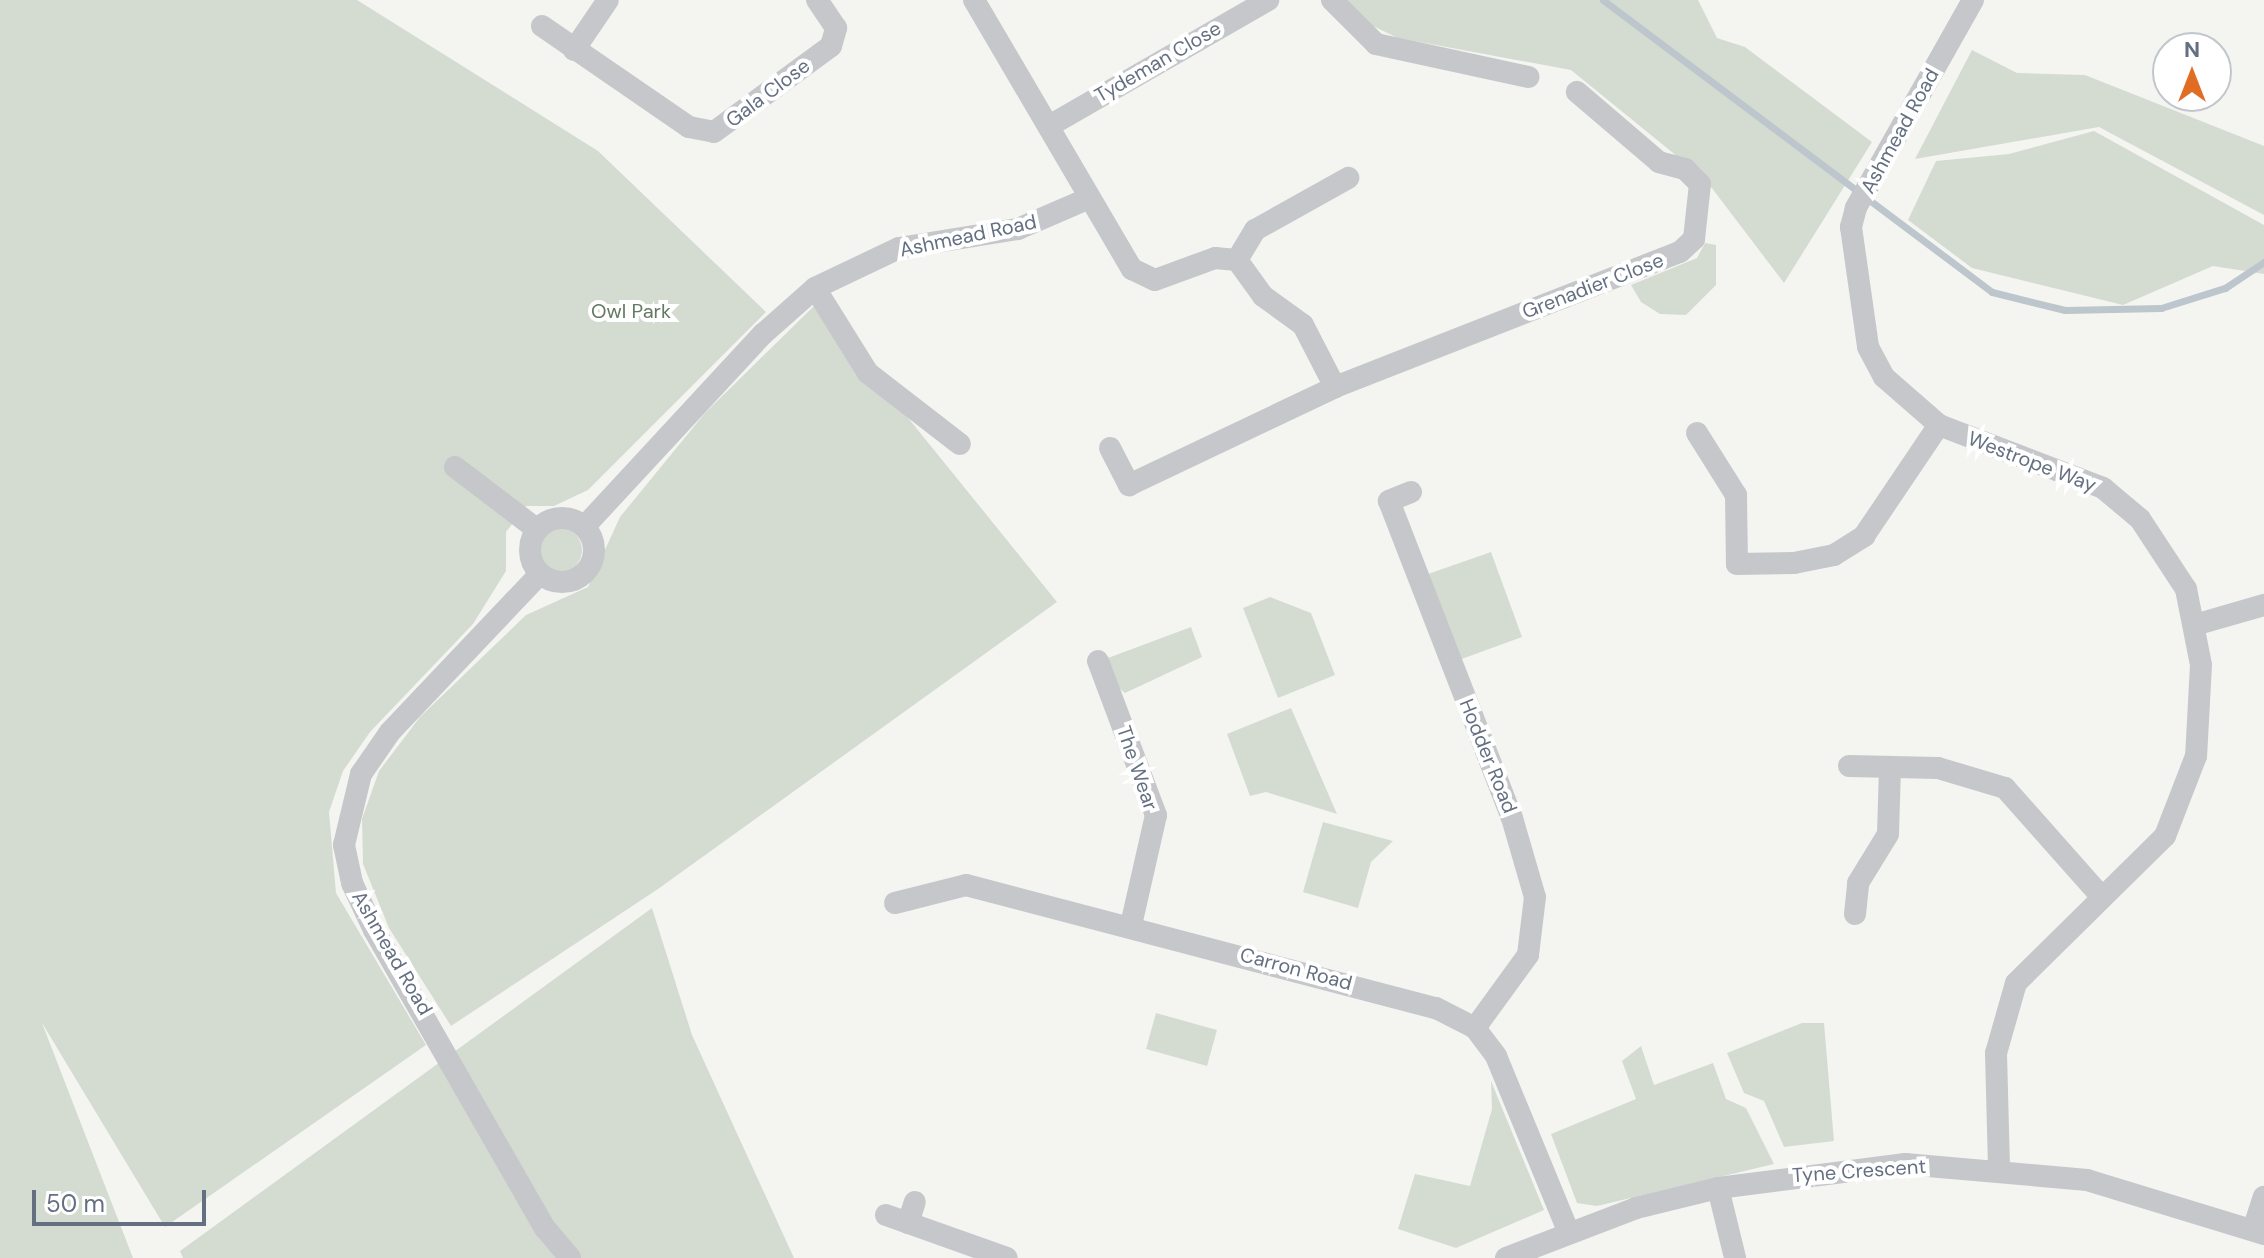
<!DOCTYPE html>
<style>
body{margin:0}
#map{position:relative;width:2264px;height:1258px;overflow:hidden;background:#f4f5f1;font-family:"DM Sans",sans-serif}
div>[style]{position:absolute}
.green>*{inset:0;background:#d4dcd2}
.round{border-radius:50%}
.stream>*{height:7px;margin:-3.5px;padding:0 3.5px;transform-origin:3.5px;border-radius:3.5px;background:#bdc6cc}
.minor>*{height:22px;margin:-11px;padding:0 11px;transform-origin:11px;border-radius:11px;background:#c5c7cb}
.minor>.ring{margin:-11px;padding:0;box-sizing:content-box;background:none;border:22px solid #c5c7cb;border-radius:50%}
span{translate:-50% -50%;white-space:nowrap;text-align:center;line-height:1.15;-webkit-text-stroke:8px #fff;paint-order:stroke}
.street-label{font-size:20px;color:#647082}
.park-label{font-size:20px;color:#647963}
.north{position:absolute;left:2152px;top:32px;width:80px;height:80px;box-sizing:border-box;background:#fff;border:2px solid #c1c6cd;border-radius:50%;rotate:0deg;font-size:22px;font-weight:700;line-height:32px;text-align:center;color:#647082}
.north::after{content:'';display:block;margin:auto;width:28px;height:36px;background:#e16c24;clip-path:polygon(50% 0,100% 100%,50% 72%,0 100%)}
.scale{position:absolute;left:32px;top:1190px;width:174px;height:36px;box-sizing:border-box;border:4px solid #647082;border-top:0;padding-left:10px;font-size:24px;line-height:28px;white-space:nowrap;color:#647082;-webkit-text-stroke:6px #fff;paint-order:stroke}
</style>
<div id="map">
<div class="green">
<i style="clip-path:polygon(0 0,357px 0,598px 151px,766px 312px,588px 490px,554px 506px,526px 506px,506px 532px,506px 571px,473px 624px,370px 732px,343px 771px,329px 812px,336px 893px,426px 1045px,165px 1227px,42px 1023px,133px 1258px,0 1258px)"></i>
<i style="clip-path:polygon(1344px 0,1698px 0,1717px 38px,1745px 47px,1872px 142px,1784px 283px,1705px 179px,1571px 70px,1398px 38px,1352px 16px)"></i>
<i style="clip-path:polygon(1972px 50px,2017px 73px,2085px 75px,2264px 146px,2264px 215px,2099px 127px,1915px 159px)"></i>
<i style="clip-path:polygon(2094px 131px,2264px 225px,2264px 274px,2213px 266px,2123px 305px,1972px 268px,1908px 220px,1936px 161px,2009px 154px)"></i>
<i style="clip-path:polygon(1705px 243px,1716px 245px,1716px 285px,1686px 315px,1660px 314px,1641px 302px,1631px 285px,1697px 258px)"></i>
<i style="clip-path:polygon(816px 304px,1057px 602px,658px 889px,451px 1026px,389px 928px,363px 864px,362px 819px,379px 771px,420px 717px,526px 615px,588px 587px,620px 517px,705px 413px)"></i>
<i class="round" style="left:536px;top:527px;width:46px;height:46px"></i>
<i style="clip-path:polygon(1491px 552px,1522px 637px,1459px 660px,1428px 574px)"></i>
<i style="clip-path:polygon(1270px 597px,1311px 613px,1335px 675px,1278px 698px,1243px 608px)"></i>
<i style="clip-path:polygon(1191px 627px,1202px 657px,1125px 693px,1119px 688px,1108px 658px)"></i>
<i style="clip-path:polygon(1291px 708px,1337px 814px,1266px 792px,1250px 796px,1227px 734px)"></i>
<i style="clip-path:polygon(1323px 822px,1393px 841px,1371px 862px,1358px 908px,1303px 892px)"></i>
<i style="clip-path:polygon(652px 908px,692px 1035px,794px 1258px,183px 1258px,180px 1251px)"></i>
<i style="clip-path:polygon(1156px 1013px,1217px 1030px,1207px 1066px,1146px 1049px)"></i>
<i style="clip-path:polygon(1802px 1023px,1824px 1023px,1834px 1141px,1784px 1147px,1764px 1101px,1744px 1093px,1727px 1053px)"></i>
<i style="clip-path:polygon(1641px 1046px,1654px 1085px,1713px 1063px,1726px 1099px,1746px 1108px,1774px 1164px,1597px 1206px,1577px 1203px,1551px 1134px,1636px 1099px,1622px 1061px)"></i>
<i style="clip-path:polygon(1491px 1081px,1544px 1210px,1456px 1248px,1398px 1229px,1415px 1174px,1470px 1186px,1492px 1109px)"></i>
</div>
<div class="stream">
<i style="left:1603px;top:0;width:486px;rotate:36.9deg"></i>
<i style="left:1992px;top:292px;width:75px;rotate:13.9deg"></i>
<i style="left:2065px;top:310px;width:96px;rotate:-1.2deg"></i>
<i style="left:2161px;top:308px;width:67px;rotate:-17.4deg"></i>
<i style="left:2225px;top:288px;width:47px;rotate:-33.7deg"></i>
</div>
<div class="minor">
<i style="left:974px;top:0;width:312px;rotate:59.6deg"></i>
<i style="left:1132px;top:269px;width:25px;rotate:26deg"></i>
<i style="left:1155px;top:280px;width:64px;rotate:-20.1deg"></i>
<i style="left:1215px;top:258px;width:22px;rotate:5deg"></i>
<i style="left:1237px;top:260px;width:44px;rotate:54.2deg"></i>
<i style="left:1263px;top:296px;width:49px;rotate:35.9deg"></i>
<i style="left:1303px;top:325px;width:70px;rotate:62.7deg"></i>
<i style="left:1332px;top:0;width:62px;rotate:45deg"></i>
<i style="left:1376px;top:44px;width:156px;rotate:12.2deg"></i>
<i style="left:1973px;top:0;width:239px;rotate:119.4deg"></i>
<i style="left:1856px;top:208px;width:20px;rotate:105deg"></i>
<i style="left:1851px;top:227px;width:121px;rotate:81.9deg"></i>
<i style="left:1868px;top:347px;width:34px;rotate:62deg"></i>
<i style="left:1884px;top:377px;width:73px;rotate:41.1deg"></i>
<i style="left:1939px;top:425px;width:176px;rotate:21deg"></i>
<i style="left:2103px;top:488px;width:48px;rotate:40deg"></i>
<i style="left:2140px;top:519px;width:84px;rotate:56.7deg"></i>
<i style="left:2186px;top:589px;width:77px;rotate:78.8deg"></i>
<i style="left:2201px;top:665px;width:91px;rotate:93.1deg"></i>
<i style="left:2196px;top:756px;width:86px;rotate:111.2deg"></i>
<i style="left:2165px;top:836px;width:209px;rotate:135.4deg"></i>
<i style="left:2016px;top:983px;width:73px;rotate:105.9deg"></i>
<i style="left:1996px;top:1053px;width:115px;rotate:88.5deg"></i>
<i style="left:542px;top:26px;width:178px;rotate:34.5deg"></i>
<i style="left:689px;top:127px;width:25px;rotate:11deg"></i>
<i style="left:714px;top:132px;width:145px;rotate:-36.3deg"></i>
<i style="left:831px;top:46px;width:19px;rotate:-74deg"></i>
<i style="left:836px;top:28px;width:34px;rotate:-124deg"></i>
<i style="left:574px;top:50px;width:60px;rotate:-55.8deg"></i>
<i style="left:1049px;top:126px;width:253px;rotate:-29.9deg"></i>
<i style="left:1237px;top:260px;width:35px;rotate:-59deg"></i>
<i style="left:1255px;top:230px;width:107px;rotate:-29.2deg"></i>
<i style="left:815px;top:288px;width:100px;rotate:58.1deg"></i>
<i style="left:868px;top:373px;width:116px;rotate:37.7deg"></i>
<i style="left:1697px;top:433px;width:73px;rotate:57.8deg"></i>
<i style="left:1736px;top:495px;width:69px;rotate:89.2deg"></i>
<i style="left:1737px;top:564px;width:57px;rotate:-1deg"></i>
<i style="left:1794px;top:563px;width:41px;rotate:-11.3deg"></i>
<i style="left:1834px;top:555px;width:36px;rotate:-32deg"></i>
<i style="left:1864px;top:536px;width:134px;rotate:-56deg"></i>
<i style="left:1110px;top:448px;width:42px;rotate:62.8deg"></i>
<i style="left:1129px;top:485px;width:228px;rotate:-25.4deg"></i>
<i style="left:1335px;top:387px;width:370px;rotate:-21.4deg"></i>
<i style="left:1680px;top:252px;width:19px;rotate:-43deg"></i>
<i style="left:1694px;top:239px;width:55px;rotate:-83.8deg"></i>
<i style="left:1700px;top:184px;width:21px;rotate:-135deg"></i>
<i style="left:1685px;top:169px;width:27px;rotate:-165deg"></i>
<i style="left:1659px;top:162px;width:108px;rotate:-139.5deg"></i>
<i style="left:455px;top:467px;width:101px;rotate:37.3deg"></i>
<i style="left:1411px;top:492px;width:24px;rotate:158deg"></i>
<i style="left:1389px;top:501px;width:340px;rotate:68.8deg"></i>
<i style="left:1512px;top:818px;width:82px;rotate:73.8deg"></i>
<i style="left:1535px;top:897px;width:58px;rotate:96.9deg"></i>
<i style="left:1528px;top:955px;width:90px;rotate:126deg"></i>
<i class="ring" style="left:530px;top:518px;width:42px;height:42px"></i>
<i style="left:585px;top:526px;width:262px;rotate:-47.2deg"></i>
<i style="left:763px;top:334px;width:69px;rotate:-41.5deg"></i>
<i style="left:815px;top:288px;width:93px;rotate:-25.5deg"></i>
<i style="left:899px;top:248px;width:121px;rotate:-9.1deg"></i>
<i style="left:1018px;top:229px;width:75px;rotate:-23.5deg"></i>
<i style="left:538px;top:576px;width:215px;rotate:133.5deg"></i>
<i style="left:390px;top:732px;width:51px;rotate:124.6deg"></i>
<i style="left:361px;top:774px;width:73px;rotate:103.5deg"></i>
<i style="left:344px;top:845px;width:39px;rotate:78deg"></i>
<i style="left:352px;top:883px;width:52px;rotate:64.9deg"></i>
<i style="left:374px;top:930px;width:344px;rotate:60.2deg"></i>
<i style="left:545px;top:1228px;width:39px;rotate:50deg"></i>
<i style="left:2198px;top:624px;width:69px;rotate:-16.1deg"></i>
<i style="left:1098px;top:661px;width:165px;rotate:69.4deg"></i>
<i style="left:1156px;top:815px;width:113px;rotate:102.8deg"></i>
<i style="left:1849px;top:766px;width:89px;rotate:1.3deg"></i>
<i style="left:1938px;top:768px;width:70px;rotate:16.6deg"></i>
<i style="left:2005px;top:788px;width:144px;rotate:48.4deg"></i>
<i style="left:895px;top:903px;width:73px;rotate:-14.2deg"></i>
<i style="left:966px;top:885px;width:486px;rotate:14.7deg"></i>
<i style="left:1436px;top:1008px;width:44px;rotate:27.1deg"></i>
<i style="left:1475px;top:1028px;width:35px;rotate:53deg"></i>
<i style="left:1496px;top:1056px;width:189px;rotate:67.6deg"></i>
<i style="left:1855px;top:914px;width:31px;rotate:-84deg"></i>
<i style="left:1858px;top:883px;width:57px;rotate:-58.5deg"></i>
<i style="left:1888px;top:834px;width:67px;rotate:-88.3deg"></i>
<i style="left:1718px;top:1188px;width:72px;rotate:76.3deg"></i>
<i style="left:886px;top:1215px;width:128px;rotate:19.6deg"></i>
<i style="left:908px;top:1223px;width:22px;rotate:-72deg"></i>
<i style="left:2253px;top:1230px;width:35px;rotate:-72deg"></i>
<i style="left:1506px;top:1258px;width:139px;rotate:-21deg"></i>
<i style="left:1636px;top:1208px;width:84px;rotate:-13.7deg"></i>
<i style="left:1718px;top:1188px;width:189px;rotate:-7.3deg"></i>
<i style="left:1905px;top:1164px;width:183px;rotate:5deg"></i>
<i style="left:2087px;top:1180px;width:185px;rotate:17deg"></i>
</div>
<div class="street-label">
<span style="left:1158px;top:62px;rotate:-30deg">Tydeman Close</span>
<span style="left:768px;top:93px;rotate:-37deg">Gala Close</span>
<span style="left:1900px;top:131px;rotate:-61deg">Ashmead Road</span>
<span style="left:968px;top:236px;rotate:-12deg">Ashmead Road</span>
<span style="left:1593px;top:286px;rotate:-21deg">Grenadier Close</span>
<span style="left:2032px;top:462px;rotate:21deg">Westrope Way</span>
<span style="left:1488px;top:756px;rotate:68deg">Hodder Road</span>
<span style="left:1137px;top:768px;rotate:71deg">The Wear</span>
<span style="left:392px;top:953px;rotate:60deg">Ashmead Road</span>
<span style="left:1296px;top:969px;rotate:15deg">Carron Road</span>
<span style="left:1859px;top:1171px;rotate:-4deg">Tyne Crescent</span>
</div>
<div class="park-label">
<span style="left:631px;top:311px">Owl Park</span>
</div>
<div class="north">N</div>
<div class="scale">50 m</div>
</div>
